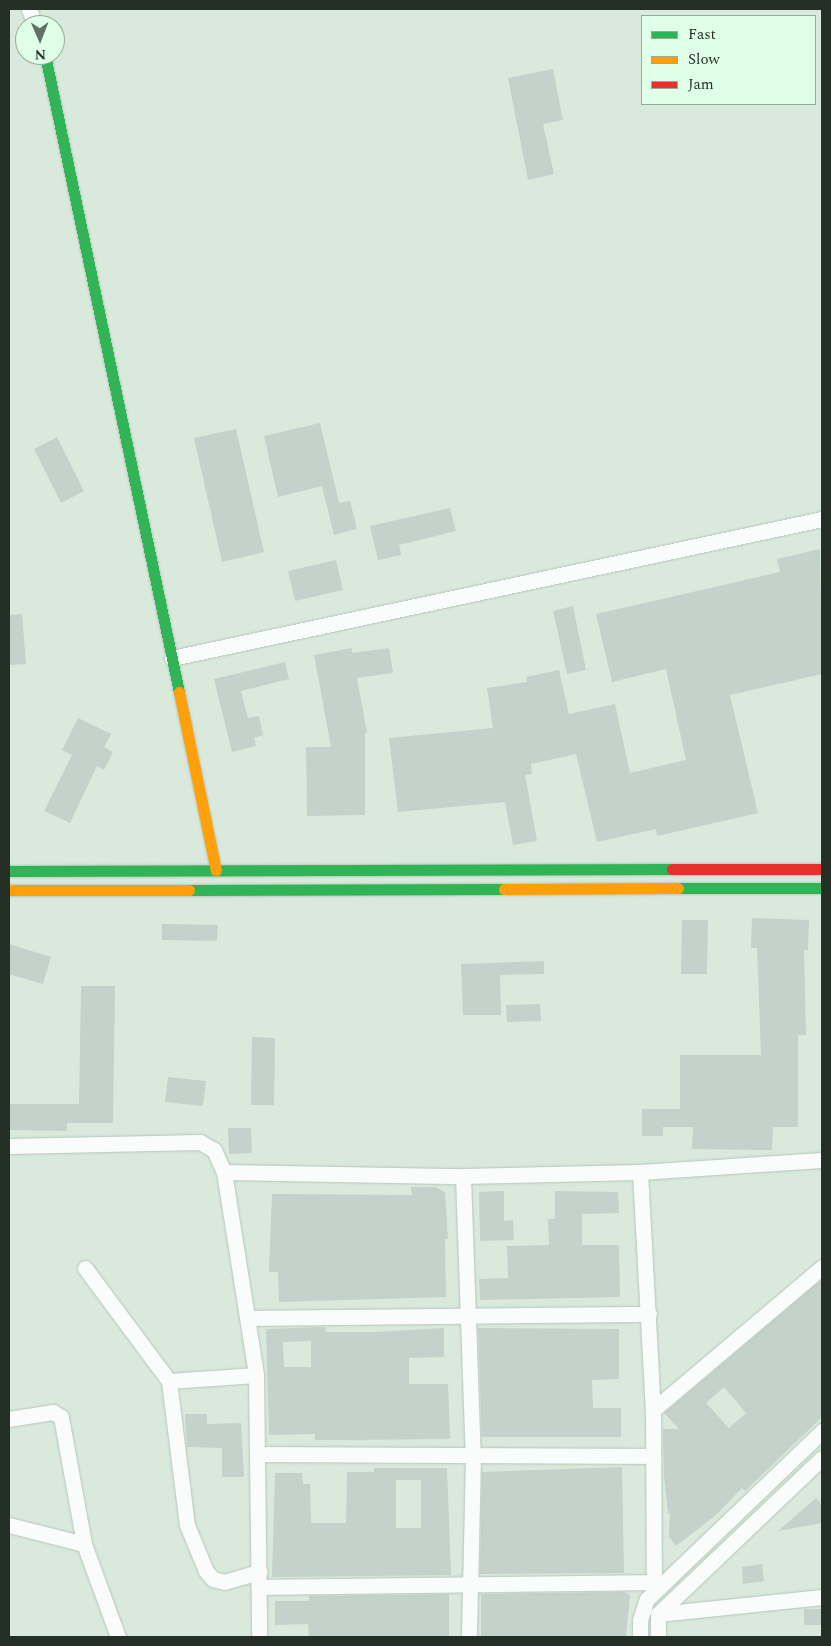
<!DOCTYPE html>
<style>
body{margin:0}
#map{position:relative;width:831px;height:1646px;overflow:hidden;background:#d9eadd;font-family:Spectral,serif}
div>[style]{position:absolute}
.building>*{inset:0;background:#c3d2ca}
.roads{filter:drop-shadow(0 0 1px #b7c5ba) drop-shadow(0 0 1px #b7c5ba)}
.street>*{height:15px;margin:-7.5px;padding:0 7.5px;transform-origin:7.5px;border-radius:7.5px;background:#f9fcfa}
.fast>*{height:11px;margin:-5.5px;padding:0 5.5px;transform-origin:5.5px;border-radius:5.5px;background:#30b455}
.slow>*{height:11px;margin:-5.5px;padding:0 5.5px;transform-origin:5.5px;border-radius:5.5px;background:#ff9f0a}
.jam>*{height:11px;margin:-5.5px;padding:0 5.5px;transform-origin:5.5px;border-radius:5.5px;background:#e5322d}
span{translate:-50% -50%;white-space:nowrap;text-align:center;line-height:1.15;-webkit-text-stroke:4px #dfffe6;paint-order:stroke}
.frame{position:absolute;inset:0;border:10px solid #242f26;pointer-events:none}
.legend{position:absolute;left:641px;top:15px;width:175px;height:90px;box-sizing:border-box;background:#dfffe6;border:1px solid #94ac99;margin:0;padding:6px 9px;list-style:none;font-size:15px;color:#242f26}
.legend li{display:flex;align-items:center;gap:10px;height:25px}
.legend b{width:25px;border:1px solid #94ac99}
.north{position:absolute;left:15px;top:15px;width:50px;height:50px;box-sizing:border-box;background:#dfffe6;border:1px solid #94ac99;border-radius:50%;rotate:179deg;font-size:14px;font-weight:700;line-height:20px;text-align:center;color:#242f26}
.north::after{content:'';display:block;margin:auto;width:18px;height:22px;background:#637066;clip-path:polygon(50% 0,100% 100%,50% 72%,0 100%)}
</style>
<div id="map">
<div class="building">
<i style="clip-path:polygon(553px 69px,563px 120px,543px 124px,554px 174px,528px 180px,508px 78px)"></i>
<i style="clip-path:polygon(320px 423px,339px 503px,350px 501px,357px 529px,334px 535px,322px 486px,278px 497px,264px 436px)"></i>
<i style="clip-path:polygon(236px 429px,264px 552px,222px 562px,194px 438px)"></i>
<i style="clip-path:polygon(57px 437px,84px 491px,61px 503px,34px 449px)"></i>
<i style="clip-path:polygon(450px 508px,456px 531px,399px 545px,401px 555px,378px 560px,370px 526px)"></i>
<i style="clip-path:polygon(820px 549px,822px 674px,730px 695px,758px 813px,657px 836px,656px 829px,597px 842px,576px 754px,531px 764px,532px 774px,525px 775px,537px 841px,513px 845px,505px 802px,398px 812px,389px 738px,493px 728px,487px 688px,527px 682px,526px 677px,559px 670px,569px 714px,615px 704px,630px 773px,686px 760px,666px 669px,612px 682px,596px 614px,780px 572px,777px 559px)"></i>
<i style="clip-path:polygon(336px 560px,343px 590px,295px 601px,288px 571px)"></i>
<i style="clip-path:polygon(573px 606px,586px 670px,567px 674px,553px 611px)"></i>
<i style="clip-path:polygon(22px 614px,26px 664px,9px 665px,9px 615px)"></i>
<i style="clip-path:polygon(352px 648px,352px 653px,389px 648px,393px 673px,357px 678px,367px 732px,365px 733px,365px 815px,307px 816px,306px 747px,331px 747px,314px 655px)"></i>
<i style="clip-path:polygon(285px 662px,289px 679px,241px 691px,248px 718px,259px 716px,263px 735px,254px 738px,256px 746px,232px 752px,214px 679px)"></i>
<i style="clip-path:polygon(78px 718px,111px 734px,104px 747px,113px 752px,104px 770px,97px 766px,70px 823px,44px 811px,72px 755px,62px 750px)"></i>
<i style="clip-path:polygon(752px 918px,809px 920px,808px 950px,804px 950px,806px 1035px,798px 1035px,798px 1127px,773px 1127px,772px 1150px,692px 1149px,693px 1127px,663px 1127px,663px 1136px,642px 1136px,642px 1109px,680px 1109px,680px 1055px,761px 1055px,757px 948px,751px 948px)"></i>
<i style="clip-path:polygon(682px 920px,708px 920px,707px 974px,681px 974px)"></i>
<i style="clip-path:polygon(162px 924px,218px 925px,217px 941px,162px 940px)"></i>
<i style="clip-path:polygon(9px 944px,51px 957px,43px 984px,9px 974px)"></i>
<i style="clip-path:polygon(544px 961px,544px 974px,500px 975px,501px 1015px,463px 1015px,461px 964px)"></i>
<i style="clip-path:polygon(81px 986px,115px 986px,113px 1123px,67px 1123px,67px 1131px,9px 1130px,9px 1104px,79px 1104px)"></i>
<i style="clip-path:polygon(540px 1004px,541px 1021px,507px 1022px,506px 1005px)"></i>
<i style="clip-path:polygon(252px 1037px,275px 1038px,274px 1105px,251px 1105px)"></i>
<i style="clip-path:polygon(168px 1077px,206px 1081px,203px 1106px,165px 1102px)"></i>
<i style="clip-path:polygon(228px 1128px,251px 1128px,252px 1153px,229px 1154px)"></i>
<i style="clip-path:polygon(411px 1187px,436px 1187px,445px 1192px,448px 1239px,445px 1239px,446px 1297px,279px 1302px,278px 1272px,269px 1272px,272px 1194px,412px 1195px)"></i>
<i style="clip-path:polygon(504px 1191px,504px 1221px,513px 1220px,514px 1240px,480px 1241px,479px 1192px)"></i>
<i style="clip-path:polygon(555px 1191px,618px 1192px,619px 1213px,582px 1214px,582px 1245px,619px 1245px,620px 1297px,480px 1300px,479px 1279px,508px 1278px,507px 1246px,549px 1245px,548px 1219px,555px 1219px)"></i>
<i style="clip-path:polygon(evenodd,822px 1279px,822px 1417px,745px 1491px,742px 1488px,716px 1515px,676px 1546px,669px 1537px,670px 1513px,668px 1513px,664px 1475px,663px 1429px,679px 1429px,664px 1413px,822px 1279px,724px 1387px,746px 1413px,729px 1428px,706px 1403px,724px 1387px)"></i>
<i style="clip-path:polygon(evenodd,325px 1327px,326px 1332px,374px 1332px,444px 1328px,444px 1357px,409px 1358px,409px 1384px,448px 1384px,450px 1439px,348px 1440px,315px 1440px,315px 1434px,269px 1435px,266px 1329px,325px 1327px,311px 1341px,311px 1367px,284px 1367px,283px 1342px,311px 1341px)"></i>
<i style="clip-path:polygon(478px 1328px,619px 1329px,619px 1379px,592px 1380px,593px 1408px,621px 1408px,621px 1437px,482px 1437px)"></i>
<i style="clip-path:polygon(185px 1414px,207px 1414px,207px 1424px,241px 1423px,244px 1477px,222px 1477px,222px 1448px,187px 1447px)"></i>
<i style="clip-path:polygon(622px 1467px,624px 1573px,480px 1574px,482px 1472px)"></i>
<i style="clip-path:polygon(evenodd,374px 1468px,447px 1468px,451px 1575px,272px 1577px,275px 1473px,302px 1473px,303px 1484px,310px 1484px,311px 1523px,346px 1523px,347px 1472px,374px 1472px,374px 1468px,396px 1480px,421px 1480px,421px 1528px,396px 1528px,396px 1480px)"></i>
<i style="clip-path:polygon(816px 1498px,822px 1505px,822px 1523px,778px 1531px)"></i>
<i style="clip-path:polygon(762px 1564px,764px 1581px,743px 1584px,742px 1567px)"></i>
<i style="clip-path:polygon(624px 1592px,630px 1595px,626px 1637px,481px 1637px,481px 1594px)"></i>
<i style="clip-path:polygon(449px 1594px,449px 1637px,309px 1637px,308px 1624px,275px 1625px,275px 1601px,309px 1601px,309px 1596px)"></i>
<i style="clip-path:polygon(804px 1609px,822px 1609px,822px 1625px,804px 1625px)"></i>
</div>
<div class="roads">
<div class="street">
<i style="left:29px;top:9px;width:17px;rotate:69deg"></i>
<i style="left:172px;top:658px;width:665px;rotate:-12.07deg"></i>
<i style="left:9px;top:1146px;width:191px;rotate:-1.2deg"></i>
<i style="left:200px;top:1142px;width:16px;rotate:30deg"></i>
<i style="left:214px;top:1150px;width:24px;rotate:66deg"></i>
<i style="left:224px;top:1172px;width:206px;rotate:81deg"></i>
<i style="left:256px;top:1375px;width:262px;rotate:89.3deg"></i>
<i style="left:224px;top:1172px;width:239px;rotate:1deg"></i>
<i style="left:463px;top:1176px;width:177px;rotate:-1.3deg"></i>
<i style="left:640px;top:1172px;width:182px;rotate:-3.8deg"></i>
<i style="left:640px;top:1172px;width:238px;rotate:86.9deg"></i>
<i style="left:653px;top:1410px;width:182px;rotate:89.7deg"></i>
<i style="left:463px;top:1176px;width:281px;rotate:88deg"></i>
<i style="left:473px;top:1457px;width:180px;rotate:91.3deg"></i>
<i style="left:85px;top:1268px;width:141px;rotate:53.4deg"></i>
<i style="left:169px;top:1381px;width:145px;rotate:82.9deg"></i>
<i style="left:187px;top:1525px;width:50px;rotate:67.6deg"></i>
<i style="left:206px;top:1571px;width:11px;rotate:49deg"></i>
<i style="left:213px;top:1579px;width:11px;rotate:15deg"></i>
<i style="left:224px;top:1582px;width:37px;rotate:-16deg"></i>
<i style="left:249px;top:1318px;width:400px;rotate:-0.6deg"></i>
<i style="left:169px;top:1381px;width:87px;rotate:-3.9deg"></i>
<i style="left:653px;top:1410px;width:221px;rotate:-40.2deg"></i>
<i style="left:9px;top:1419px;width:45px;rotate:-9deg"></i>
<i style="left:53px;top:1412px;width:9px;rotate:32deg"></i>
<i style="left:61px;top:1417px;width:129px;rotate:79.7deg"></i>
<i style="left:84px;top:1544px;width:99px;rotate:69.9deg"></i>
<i style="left:258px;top:1454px;width:395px;rotate:0.3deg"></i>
<i style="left:9px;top:1525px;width:77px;rotate:14.2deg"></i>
<i style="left:261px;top:1587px;width:394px;rotate:-0.7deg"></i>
<i style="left:658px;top:1614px;width:165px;rotate:-5.9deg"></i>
<i style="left:640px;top:1637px;width:17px;rotate:-90deg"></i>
<i style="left:640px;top:1620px;width:22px;rotate:-72deg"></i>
<i style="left:647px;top:1599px;width:243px;rotate:-43.8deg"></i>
<i style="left:658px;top:1637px;width:23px;rotate:-90deg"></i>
<i style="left:658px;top:1614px;width:226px;rotate:-43.6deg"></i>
</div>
<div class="fast">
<i style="left:45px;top:55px;width:651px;rotate:78.12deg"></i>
<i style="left:9px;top:871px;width:663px;rotate:-0.17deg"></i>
<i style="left:678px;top:888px;width:144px"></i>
<i style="left:189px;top:890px;width:315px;rotate:-0.2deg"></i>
</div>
<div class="slow">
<i style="left:179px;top:692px;width:182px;rotate:78.3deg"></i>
<i style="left:504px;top:889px;width:174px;rotate:-0.3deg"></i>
<i style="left:9px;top:890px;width:180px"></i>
</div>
<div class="jam">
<i style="left:672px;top:869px;width:150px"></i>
</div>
</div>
<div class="frame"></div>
<ul class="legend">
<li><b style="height:6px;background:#30b455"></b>Fast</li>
<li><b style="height:6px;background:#ff9f0a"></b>Slow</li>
<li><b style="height:6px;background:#e5322d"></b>Jam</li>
</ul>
<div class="north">N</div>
</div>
